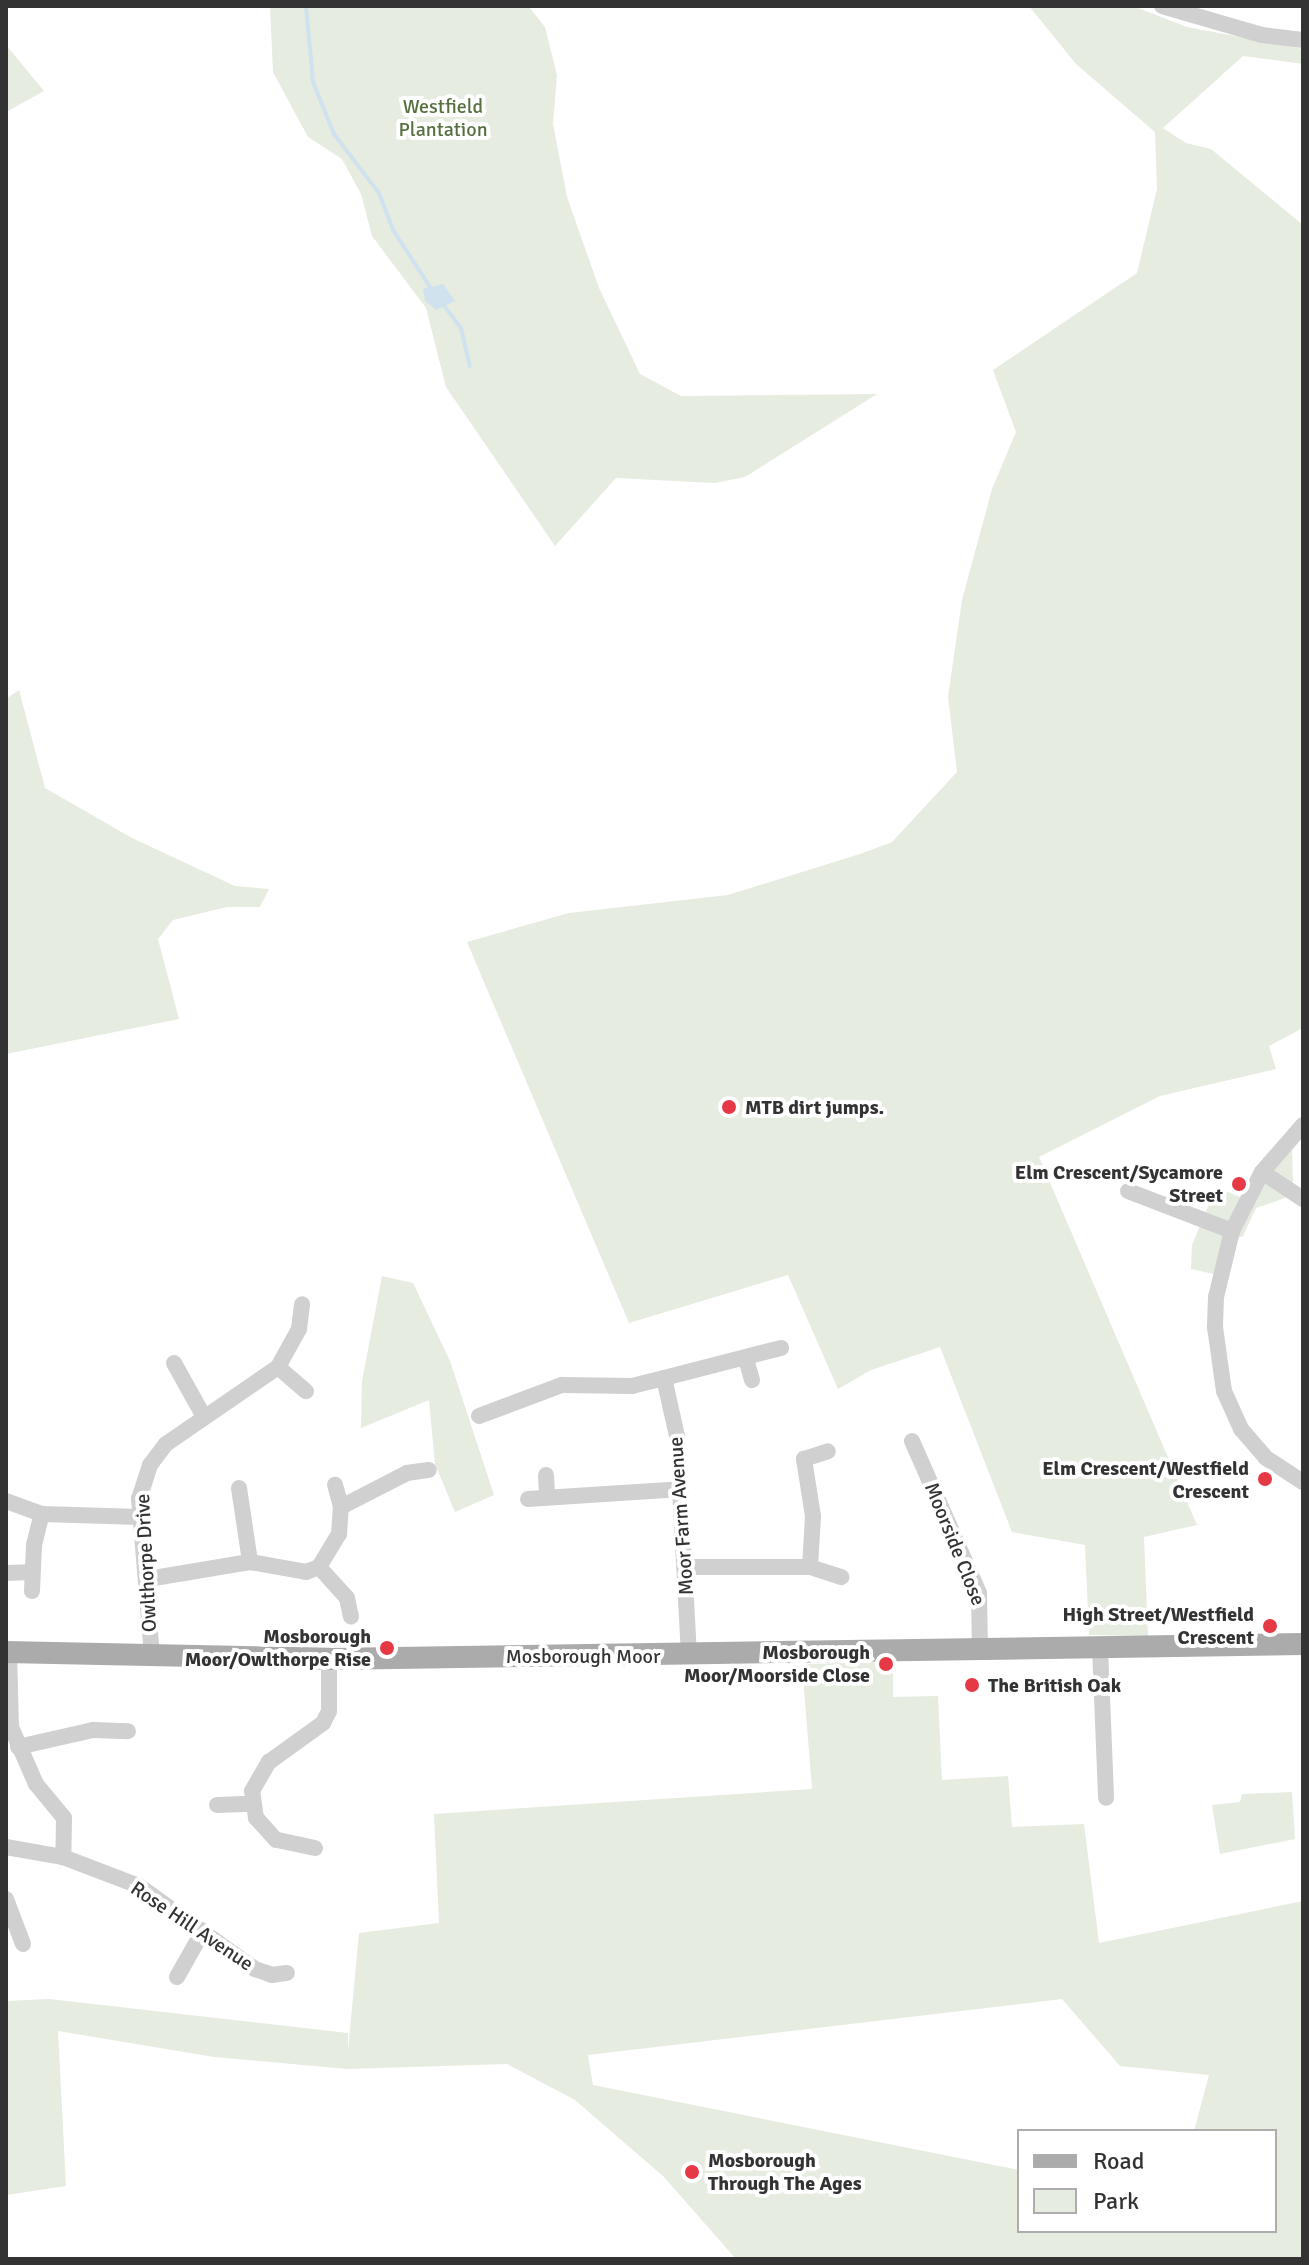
<!DOCTYPE html>
<style>
body{margin:0}
#map{position:relative;width:1309px;height:2265px;overflow:hidden;background:#fff;font-family:Signika,sans-serif}
div>[style]{position:absolute}
.green>*{inset:0;background:#e6ecdf}
.water>*{inset:0;background:#cfe2ee}
.stream>*{height:4px;margin:-2px;padding:0 2px;transform-origin:2px;border-radius:2px;background:#cfe2ee}
.minor>*{height:16px;margin:-8px;padding:0 8px;transform-origin:8px;border-radius:8px;background:#d0d0d0}
.major>*{height:22px;margin:-11px;padding:0 11px;transform-origin:11px;border-radius:11px;background:#ababab}
.dots>*{width:22px;height:22px;translate:-50% -50%;box-sizing:border-box;border:4px solid #fff;border-radius:50%}
span{translate:-50% -50%;white-space:nowrap;text-align:center;line-height:1.15;-webkit-text-stroke:8px #fff;paint-order:stroke}
.park-label{font-size:20px;color:#56703f}
.poi-label{font-size:20px;color:#333;font-weight:700}
.left{translate:0 -50%;text-align:left}
.right{translate:-100% -50%;text-align:right}
.street-label{font-size:20px;color:#333}
.frame{position:absolute;inset:0;border:8px solid #333;pointer-events:none}
.legend{position:absolute;left:1017px;top:2129px;width:260px;height:104px;box-sizing:border-box;background:#fff;border:2px solid #adadad;margin:0;padding:10px 14px;list-style:none;font-size:24px;color:#333}
.legend li{display:flex;align-items:center;gap:16px;height:40px}
.legend b{width:40px;border:2px solid #adadad}
</style>
<div id="map">
<div class="green">
<i style="clip-path:polygon(270px 6px,528px 6px,545px 27px,557px 75px,553px 124px,567px 197px,599px 288px,640px 374px,681px 396px,877px 394px,745px 477px,715px 483px,616px 478px,555px 546px,446px 387px,426px 308px,372px 236px,361px 194px,342px 159px,308px 137px,273px 72px)"></i>
<i style="clip-path:polygon(1029px 6px,1133px 6px,1187px 27px,1303px 49px,1303px 64px,1243px 56px,1163px 128px,1186px 143px,1211px 149px,1303px 225px,1303px 1028px,1269px 1046px,1276px 1069px,1160px 1096px,1039px 1157px,1197px 1525px,1144px 1537px,1148px 1636px,1089px 1635px,1085px 1545px,1012px 1532px,940px 1347px,871px 1370px,838px 1389px,788px 1275px,629px 1323px,467px 942px,569px 913px,728px 895px,863px 853px,892px 842px,957px 772px,948px 697px,962px 600px,992px 489px,1016px 432px,993px 370px,1137px 273px,1157px 189px,1155px 132px,1076px 64px)"></i>
<i style="clip-path:polygon(6px 45px,44px 91px,6px 112px)"></i>
<i style="clip-path:polygon(19px 690px,45px 788px,132px 838px,235px 886px,269px 889px,260px 907px,227px 907px,173px 920px,158px 939px,179px 1019px,6px 1054px,6px 699px)"></i>
<i style="clip-path:polygon(1292px 1145px,1293px 1181px,1285px 1198px,1256px 1208px,1243px 1236px,1223px 1243px,1214px 1274px,1191px 1269px,1192px 1245px,1216px 1187px,1252px 1202px)"></i>
<i style="clip-path:polygon(382px 1276px,413px 1283px,450px 1361px,494px 1495px,455px 1512px,435px 1464px,429px 1400px,361px 1428px,362px 1381px)"></i>
<i style="clip-path:polygon(evenodd,893px 1662px,893px 1697px,938px 1696px,942px 1780px,1008px 1776px,1012px 1827px,1084px 1824px,1099px 1943px,1303px 1901px,1303px 2259px,736px 2259px,664px 2177px,575px 2100px,507px 2064px,347px 2069px,214px 2057px,58px 2031px,66px 2186px,6px 2195px,6px 2001px,49px 1999px,348px 2033px,348px 2051px,359px 1933px,439px 1923px,434px 1814px,812px 1789px,802px 1664px,893px 1662px,1062px 1999px,1120px 2066px,1209px 2075px,1194px 2131px,1275px 2131px,1275px 2231px,1019px 2231px,1019px 2170px,593px 2085px,588px 2055px,1062px 1999px)"></i>
<i style="clip-path:polygon(1292px 1792px,1295px 1839px,1220px 1854px,1212px 1805px,1240px 1802px,1242px 1794px)"></i>
</div>
<div class="water">
<i style="clip-path:polygon(443px 284px,455px 301px,436px 310px,425px 301px,423px 289px)"></i>
</div>
<div class="stream">
<i style="left:306px;top:6px;width:76px;rotate:84.7deg"></i>
<i style="left:313px;top:82px;width:56px;rotate:68deg"></i>
<i style="left:334px;top:134px;width:74px;rotate:52.7deg"></i>
<i style="left:379px;top:193px;width:40px;rotate:69deg"></i>
<i style="left:393px;top:230px;width:72px;rotate:57deg"></i>
<i style="left:442px;top:303px;width:31px;rotate:53deg"></i>
<i style="left:461px;top:328px;width:39px;rotate:77deg"></i>
</div>
<div class="minor">
<i style="left:1162px;top:6px;width:104px;rotate:16.2deg"></i>
<i style="left:1262px;top:35px;width:41px;rotate:7deg"></i>
<i style="left:1303px;top:1125px;width:62px;rotate:131.1deg"></i>
<i style="left:1262px;top:1172px;width:66px;rotate:117deg"></i>
<i style="left:1232px;top:1231px;width:68px;rotate:103.6deg"></i>
<i style="left:1216px;top:1297px;width:30px;rotate:92deg"></i>
<i style="left:1215px;top:1327px;width:65px;rotate:82deg"></i>
<i style="left:1224px;top:1391px;width:42px;rotate:65.9deg"></i>
<i style="left:1241px;top:1429px;width:38px;rotate:49deg"></i>
<i style="left:1266px;top:1458px;width:44px;rotate:33deg"></i>
<i style="left:1262px;top:1172px;width:49px;rotate:33.4deg"></i>
<i style="left:1128px;top:1191px;width:111px;rotate:21deg"></i>
<i style="left:746px;top:1359px;width:22px;rotate:74deg"></i>
<i style="left:174px;top:1363px;width:62px;rotate:60.9deg"></i>
<i style="left:278px;top:1367px;width:37px;rotate:41deg"></i>
<i style="left:479px;top:1416px;width:89px;rotate:-20.5deg"></i>
<i style="left:562px;top:1385px;width:70px;rotate:0.8deg"></i>
<i style="left:632px;top:1386px;width:33px;rotate:-14deg"></i>
<i style="left:912px;top:1441px;width:166px;rotate:66.2deg"></i>
<i style="left:979px;top:1593px;width:56px;rotate:89deg"></i>
<i style="left:546px;top:1475px;width:22px;rotate:87deg"></i>
<i style="left:239px;top:1488px;width:75px;rotate:81.5deg"></i>
<i style="left:528px;top:1499px;width:153px;rotate:-3.7deg"></i>
<i style="left:6px;top:1501px;width:38px;rotate:20deg"></i>
<i style="left:42px;top:1514px;width:98px;rotate:1.8deg"></i>
<i style="left:341px;top:1507px;width:74px;rotate:-27.3deg"></i>
<i style="left:407px;top:1473px;width:22px;rotate:-8deg"></i>
<i style="left:319px;top:1567px;width:42px;rotate:47.9deg"></i>
<i style="left:347px;top:1598px;width:19px;rotate:78deg"></i>
<i style="left:687px;top:1567px;width:123px"></i>
<i style="left:810px;top:1567px;width:33px;rotate:18deg"></i>
<i style="left:810px;top:1567px;width:51px;rotate:-86.6deg"></i>
<i style="left:813px;top:1516px;width:58px;rotate:-99deg"></i>
<i style="left:804px;top:1459px;width:25px;rotate:-18deg"></i>
<i style="left:6px;top:1573px;width:25px;rotate:-2deg"></i>
<i style="left:148px;top:1579px;width:103px;rotate:-9.5deg"></i>
<i style="left:250px;top:1562px;width:57px;rotate:10.1deg"></i>
<i style="left:306px;top:1572px;width:14px;rotate:-21deg"></i>
<i style="left:319px;top:1567px;width:39px;rotate:-59deg"></i>
<i style="left:339px;top:1534px;width:27px;rotate:-86deg"></i>
<i style="left:341px;top:1507px;width:23px;rotate:-105deg"></i>
<i style="left:32px;top:1591px;width:46px;rotate:-87.5deg"></i>
<i style="left:34px;top:1545px;width:32px;rotate:-76deg"></i>
<i style="left:1100px;top:1647px;width:151px;rotate:87.7deg"></i>
<i style="left:9px;top:1652px;width:75px;rotate:88.5deg"></i>
<i style="left:11px;top:1727px;width:62px;rotate:66.3deg"></i>
<i style="left:36px;top:1784px;width:44px;rotate:50.5deg"></i>
<i style="left:64px;top:1818px;width:39px;rotate:91deg"></i>
<i style="left:689px;top:1655px;width:219px;rotate:-93.1deg"></i>
<i style="left:677px;top:1436px;width:59px;rotate:-102.6deg"></i>
<i style="left:664px;top:1378px;width:121px;rotate:-14.4deg"></i>
<i style="left:152px;top:1656px;width:158px;rotate:-94.7deg"></i>
<i style="left:139px;top:1499px;width:36px;rotate:-72deg"></i>
<i style="left:150px;top:1465px;width:26px;rotate:-53deg"></i>
<i style="left:166px;top:1444px;width:136px;rotate:-34.5deg"></i>
<i style="left:278px;top:1367px;width:43px;rotate:-61.1deg"></i>
<i style="left:299px;top:1329px;width:25px;rotate:-83deg"></i>
<i style="left:18px;top:1747px;width:77px;rotate:-12.8deg"></i>
<i style="left:93px;top:1730px;width:35px;rotate:2deg"></i>
<i style="left:217px;top:1805px;width:34px;rotate:-2deg"></i>
<i style="left:6px;top:1847px;width:58px;rotate:10deg"></i>
<i style="left:63px;top:1857px;width:81px;rotate:20.9deg"></i>
<i style="left:139px;top:1886px;width:143px;rotate:35.6deg"></i>
<i style="left:255px;top:1969px;width:18px;rotate:19deg"></i>
<i style="left:272px;top:1975px;width:15px;rotate:-8deg"></i>
<i style="left:315px;top:1848px;width:40px;rotate:-168deg"></i>
<i style="left:276px;top:1840px;width:30px;rotate:-132deg"></i>
<i style="left:256px;top:1818px;width:27px;rotate:-98deg"></i>
<i style="left:252px;top:1791px;width:34px;rotate:-60deg"></i>
<i style="left:269px;top:1762px;width:67px;rotate:-35.8deg"></i>
<i style="left:323px;top:1723px;width:13px;rotate:-63deg"></i>
<i style="left:329px;top:1711px;width:52px;rotate:-90deg"></i>
<i style="left:6px;top:1899px;width:48px;rotate:69.3deg"></i>
<i style="left:177px;top:1977px;width:53px;rotate:-60.5deg"></i>
</div>
<div class="major">
<i style="left:6px;top:1652px;width:323px;rotate:1.2deg"></i>
<i style="left:329px;top:1659px;width:974px;rotate:-0.88deg"></i>
</div>
<div class="dots">
<i style="left:729px;top:1107px;background:#e63946"></i>
<i style="left:1239px;top:1184px;background:#e63946"></i>
<i style="left:1265px;top:1479px;background:#e63946"></i>
<i style="left:1270px;top:1626px;background:#e63946"></i>
<i style="left:387px;top:1648px;background:#e63946"></i>
<i style="left:886px;top:1664px;background:#e63946"></i>
<i style="left:972px;top:1685px;background:#e63946"></i>
<i style="left:692px;top:2172px;background:#e63946"></i>
</div>
<div class="park-label">
<span style="left:443px;top:118px">Westfield<br>Plantation</span>
</div>
<div class="poi-label">
<span class="left" style="left:745px;top:1107px">MTB dirt jumps.</span>
<span class="right" style="left:1223px;top:1184px">Elm Crescent/Sycamore<br>Street</span>
<span class="right" style="left:1249px;top:1480px">Elm Crescent/Westfield<br>Crescent</span>
<span class="right" style="left:1254px;top:1626px">High Street/Westfield<br>Crescent</span>
<span class="right" style="left:371px;top:1648px">Mosborough<br>Moor/Owlthorpe Rise</span>
<span class="right" style="left:870px;top:1664px">Mosborough<br>Moor/Moorside Close</span>
<span class="left" style="left:988px;top:1685px">The British Oak</span>
<span class="left" style="left:708px;top:2172px">Mosborough<br>Through The Ages</span>
</div>
<div class="street-label">
<span style="left:681px;top:1516px;rotate:-94deg">Moor Farm Avenue</span>
<span style="left:955px;top:1544px;rotate:68deg">Moorside Close</span>
<span style="left:146px;top:1563px;rotate:-93deg">Owlthorpe Drive</span>
<span style="left:583px;top:1656px">Mosborough Moor</span>
<span style="left:192px;top:1926px;rotate:34deg">Rose Hill Avenue</span>
</div>
<div class="frame"></div>
<ul class="legend">
<li><b style="height:10px;background:#ababab"></b>Road</li>
<li><b style="height:22px;background:#e6ecdf"></b>Park</li>
</ul>
</div>
